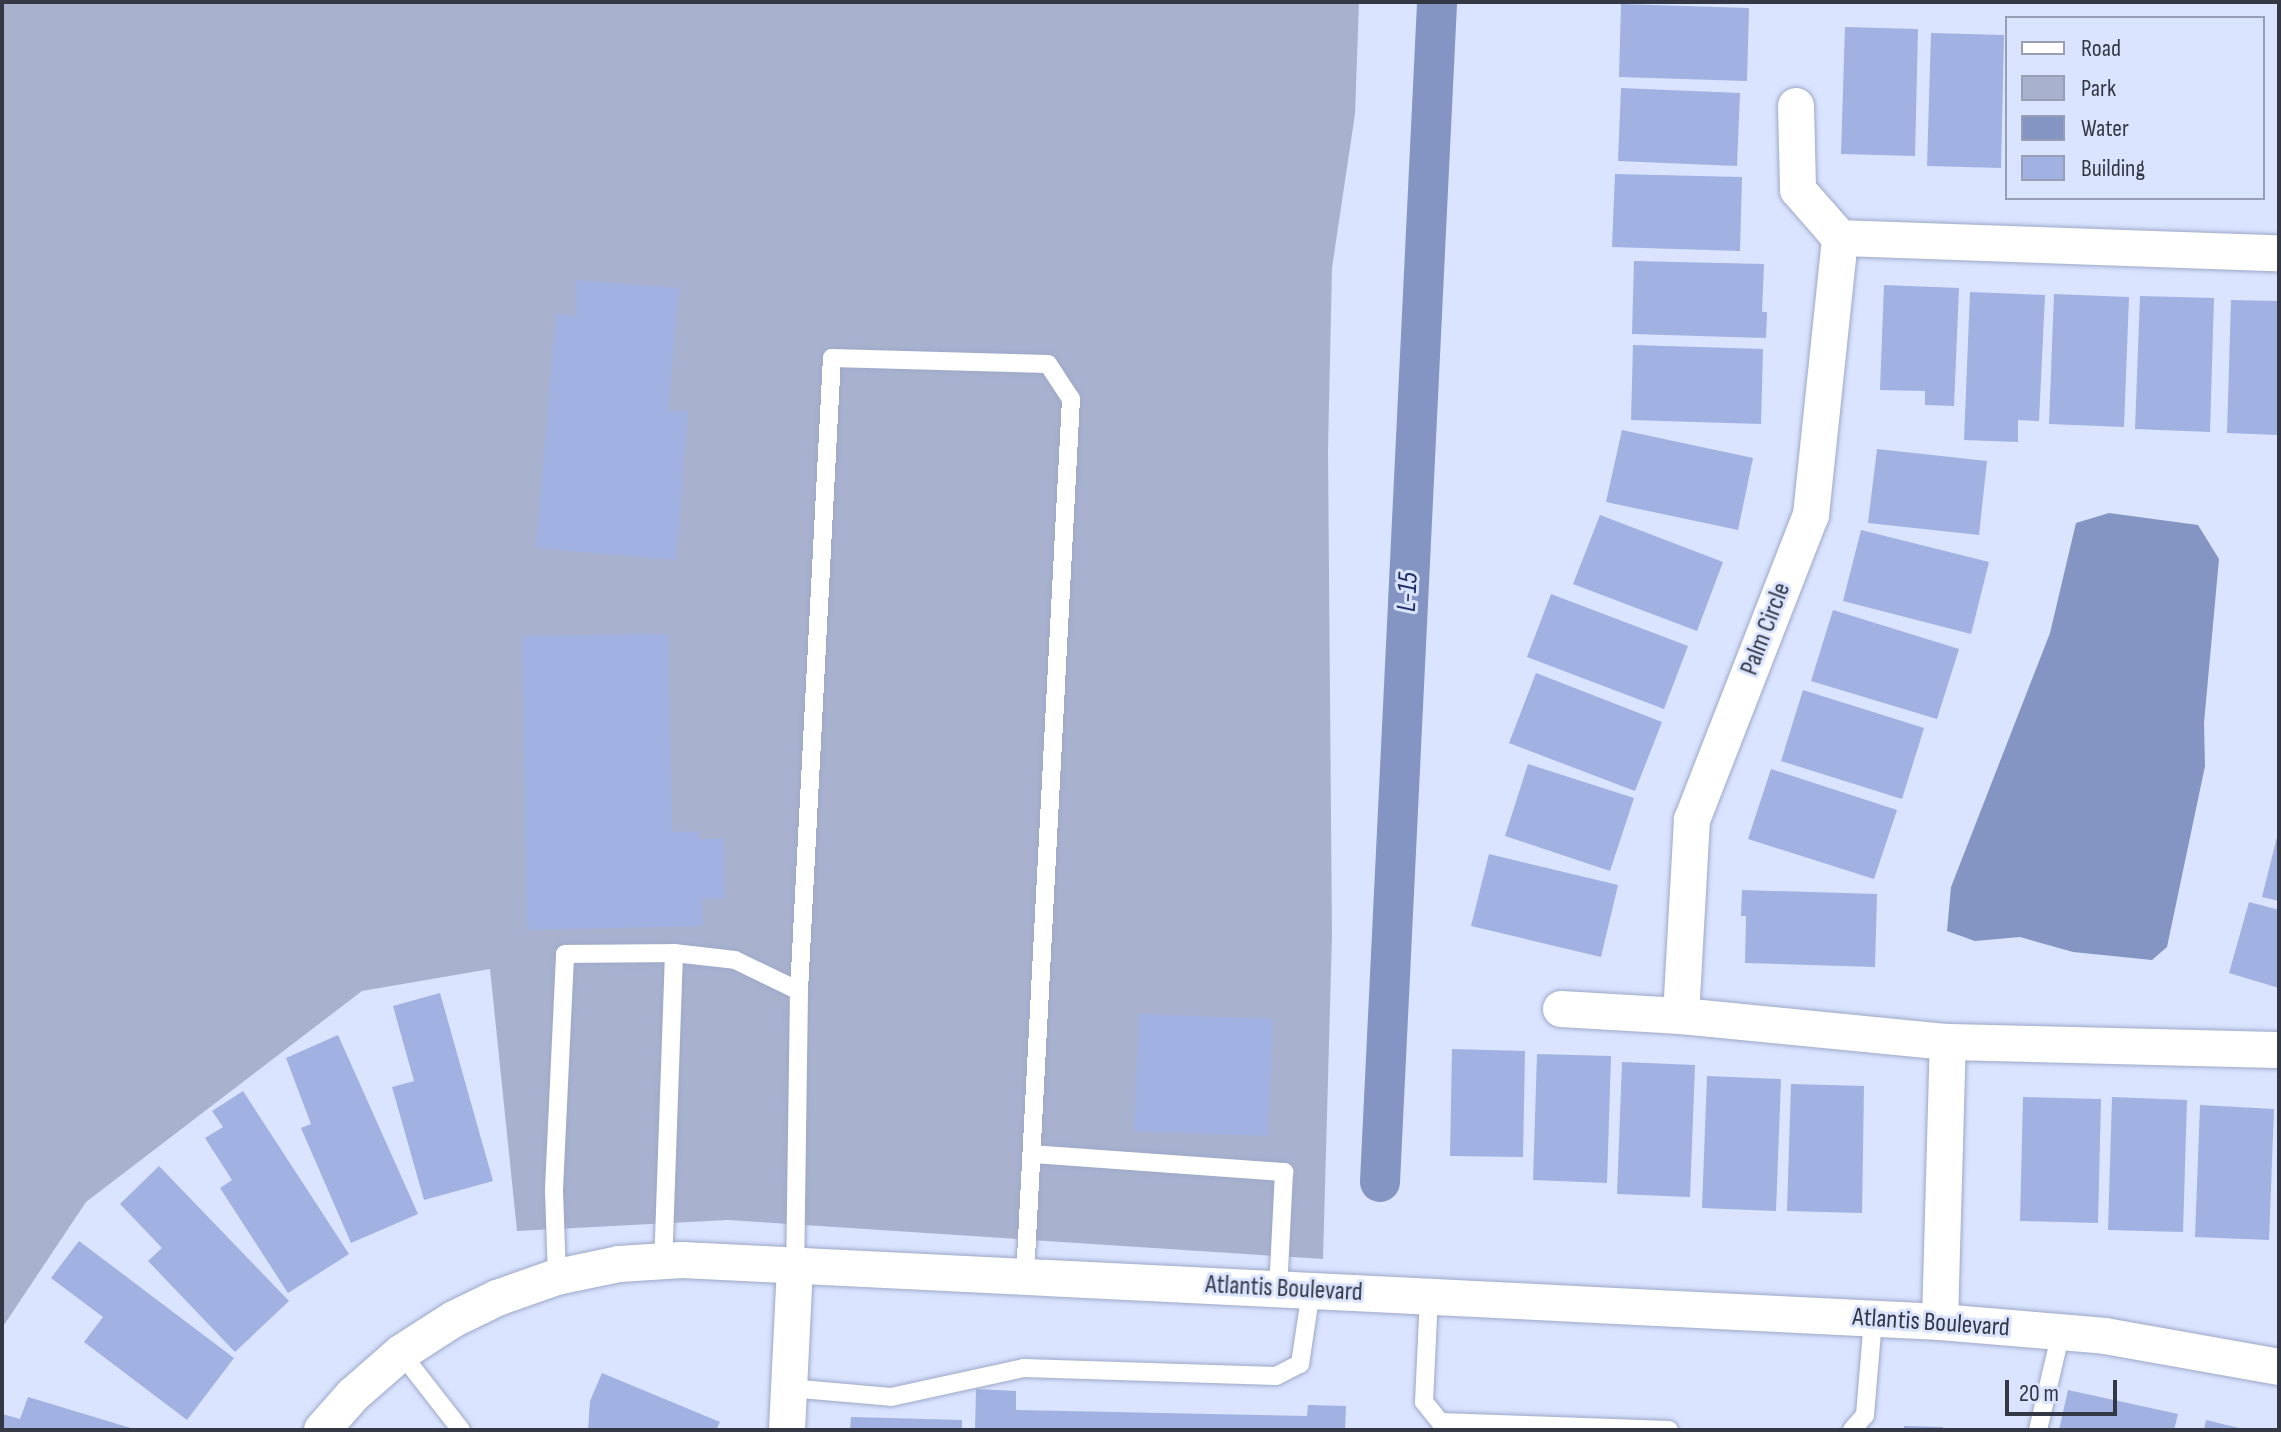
<!DOCTYPE html>
<style>
body{margin:0}
#map{position:relative;width:2281px;height:1432px;overflow:hidden;background:#dae4ff;font-family:"Sofia Sans Condensed",sans-serif}
div>[style]{position:absolute}
.green>*{inset:0;background:#a8b2cf}
.water>*{inset:0;background:#8595c3}
.canal>*{height:40px;margin:-20px;padding:0 20px;transform-origin:20px;border-radius:20px;background:#8595c3}
.building>*{inset:0;background:#a1b1e2}
.roads{filter:drop-shadow(0 0 2px #9ea9c8) drop-shadow(0 0 2px #9ea9c8)}
.service>*{height:18px;margin:-9px;padding:0 9px;transform-origin:9px;border-radius:9px;background:#fff}
.minor>*{height:36px;margin:-18px;padding:0 18px;transform-origin:18px;border-radius:18px;background:#fff}
span{translate:-50% -50%;white-space:nowrap;text-align:center;line-height:1.15;-webkit-text-stroke:6px #dae4ff;paint-order:stroke}
.street-label{font-size:26px;color:#343845}
.water-label{font-size:28px;color:#1f2c65;font-style:italic}
.frame{position:absolute;inset:0;border:4px solid #343845;pointer-events:none}
.legend{position:absolute;left:2005px;top:16px;width:260px;height:184px;box-sizing:border-box;background:#dae4ff;border:2px solid #989fb5;margin:0;padding:10px 14px;list-style:none;font-size:24px;color:#343845}
.legend li{display:flex;align-items:center;gap:16px;height:40px}
.legend b{width:40px;border:2px solid #989fb5}
.scale{position:absolute;left:2005px;top:1380px;width:112px;height:36px;box-sizing:border-box;border:4px solid #343845;border-top:0;padding-left:10px;font-size:24px;line-height:28px;white-space:nowrap;color:#343845;-webkit-text-stroke:6px #dae4ff;paint-order:stroke}
</style>
<div id="map">
<div class="green">
<i style="clip-path:polygon(2px 2px,1359px 2px,1355px 114px,1332px 268px,1328px 450px,1332px 935px,1323px 1259px,728px 1220px,517px 1231px,490px 969px,362px 991px,86px 1202px,2px 1328px)"></i>
</div>
<div class="water">
<i style="clip-path:polygon(2109px 513px,2198px 525px,2219px 559px,2204px 723px,2205px 766px,2167px 947px,2152px 960px,2073px 952px,2020px 937px,1975px 941px,1947px 931px,1951px 887px,2050px 633px,2076px 523px)"></i>
</div>
<div class="canal">
<i style="left:1380px;top:1182px;width:1181px;rotate:-87.23deg"></i>
</div>
<div class="building">
<i style="clip-path:polygon(1621px 4px,1749px 8px,1747px 81px,1619px 77px)"></i>
<i style="clip-path:polygon(1845px 27px,1918px 29px,1915px 156px,1841px 154px)"></i>
<i style="clip-path:polygon(1931px 33px,2004px 35px,2001px 168px,1927px 166px)"></i>
<i style="clip-path:polygon(1621px 88px,1740px 93px,1737px 166px,1618px 161px)"></i>
<i style="clip-path:polygon(1615px 174px,1742px 177px,1740px 251px,1612px 247px)"></i>
<i style="clip-path:polygon(1634px 261px,1764px 264px,1762px 312px,1767px 312px,1766px 338px,1632px 334px)"></i>
<i style="clip-path:polygon(576px 280px,679px 288px,668px 411px,688px 412px,676px 560px,536px 548px,556px 314px,576px 316px)"></i>
<i style="clip-path:polygon(1884px 285px,1959px 288px,1954px 406px,1925px 405px,1925px 391px,1880px 390px)"></i>
<i style="clip-path:polygon(1970px 292px,2045px 295px,2039px 421px,2018px 420px,2018px 442px,1964px 440px)"></i>
<i style="clip-path:polygon(2054px 294px,2129px 297px,2124px 427px,2049px 424px)"></i>
<i style="clip-path:polygon(2140px 296px,2214px 298px,2210px 432px,2135px 429px)"></i>
<i style="clip-path:polygon(2231px 300px,2279px 301px,2279px 435px,2227px 433px)"></i>
<i style="clip-path:polygon(1633px 345px,1763px 349px,1761px 424px,1631px 420px)"></i>
<i style="clip-path:polygon(1622px 430px,1753px 458px,1738px 530px,1606px 502px)"></i>
<i style="clip-path:polygon(1877px 449px,1987px 461px,1979px 535px,1868px 523px)"></i>
<i style="clip-path:polygon(1600px 515px,1723px 562px,1697px 631px,1573px 584px)"></i>
<i style="clip-path:polygon(1861px 530px,1989px 562px,1971px 634px,1843px 601px)"></i>
<i style="clip-path:polygon(1551px 594px,1688px 646px,1664px 709px,1527px 657px)"></i>
<i style="clip-path:polygon(1833px 610px,1959px 649px,1937px 719px,1811px 681px)"></i>
<i style="clip-path:polygon(668px 634px,672px 832px,699px 831px,699px 839px,724px 838px,725px 898px,702px 899px,703px 926px,527px 930px,522px 636px)"></i>
<i style="clip-path:polygon(1536px 673px,1662px 722px,1635px 791px,1509px 743px)"></i>
<i style="clip-path:polygon(1803px 690px,1924px 728px,1902px 799px,1781px 761px)"></i>
<i style="clip-path:polygon(1528px 764px,1634px 798px,1610px 871px,1505px 836px)"></i>
<i style="clip-path:polygon(1771px 769px,1897px 810px,1874px 879px,1748px 839px)"></i>
<i style="clip-path:polygon(2278px 833px,2279px 834px,2279px 901px,2262px 897px)"></i>
<i style="clip-path:polygon(1489px 854px,1618px 885px,1601px 957px,1471px 926px)"></i>
<i style="clip-path:polygon(1742px 890px,1877px 894px,1875px 967px,1745px 963px,1746px 916px,1741px 916px)"></i>
<i style="clip-path:polygon(2249px 902px,2279px 910px,2279px 988px,2229px 973px)"></i>
<i style="clip-path:polygon(440px 993px,493px 1181px,424px 1200px,392px 1087px,414px 1081px,393px 1006px)"></i>
<i style="clip-path:polygon(1139px 1014px,1273px 1019px,1268px 1136px,1134px 1131px)"></i>
<i style="clip-path:polygon(338px 1035px,418px 1214px,351px 1243px,301px 1128px,311px 1124px,286px 1058px)"></i>
<i style="clip-path:polygon(1452px 1049px,1525px 1051px,1523px 1157px,1450px 1156px)"></i>
<i style="clip-path:polygon(1537px 1054px,1611px 1056px,1607px 1183px,1533px 1180px)"></i>
<i style="clip-path:polygon(1622px 1062px,1695px 1065px,1690px 1197px,1617px 1194px)"></i>
<i style="clip-path:polygon(1707px 1076px,1781px 1079px,1776px 1211px,1702px 1208px)"></i>
<i style="clip-path:polygon(1791px 1084px,1864px 1086px,1862px 1213px,1787px 1211px)"></i>
<i style="clip-path:polygon(243px 1091px,349px 1254px,288px 1293px,220px 1188px,232px 1180px,205px 1138px,223px 1127px,212px 1111px)"></i>
<i style="clip-path:polygon(2023px 1097px,2101px 1099px,2098px 1223px,2020px 1221px)"></i>
<i style="clip-path:polygon(2112px 1097px,2187px 1100px,2183px 1232px,2108px 1230px)"></i>
<i style="clip-path:polygon(2200px 1105px,2274px 1109px,2269px 1240px,2195px 1237px)"></i>
<i style="clip-path:polygon(159px 1166px,289px 1301px,235px 1352px,148px 1261px,162px 1248px,120px 1204px)"></i>
<i style="clip-path:polygon(79px 1241px,234px 1358px,187px 1420px,84px 1342px,103px 1317px,51px 1278px)"></i>
<i style="clip-path:polygon(602px 1373px,720px 1422px,716px 1430px,588px 1430px,590px 1401px)"></i>
<i style="clip-path:polygon(976px 1389px,1016px 1391px,1016px 1410px,1307px 1416px,1308px 1405px,1346px 1406px,1345px 1430px,975px 1430px)"></i>
<i style="clip-path:polygon(2068px 1390px,2178px 1414px,2174px 1430px,2059px 1430px)"></i>
<i style="clip-path:polygon(28px 1397px,134px 1429px,134px 1430px,2px 1430px,2px 1414px,20px 1419px)"></i>
<i style="clip-path:polygon(851px 1417px,962px 1420px,962px 1430px,850px 1430px)"></i>
<i style="clip-path:polygon(2206px 1420px,2243px 1429px,2243px 1430px,2204px 1430px)"></i>
<i style="clip-path:polygon(1904px 1426px,1943px 1427px,1943px 1430px,1904px 1430px)"></i>
</div>
<div class="roads">
<div class="service">
<i style="left:674px;top:953px;width:61px;rotate:6.5deg"></i>
<i style="left:735px;top:960px;width:71px;rotate:25.8deg"></i>
<i style="left:799px;top:991px;width:274px;rotate:90.8deg"></i>
<i style="left:799px;top:991px;width:634px;rotate:-87.02deg"></i>
<i style="left:832px;top:358px;width:216px;rotate:1.6deg"></i>
<i style="left:1048px;top:364px;width:42px;rotate:56.7deg"></i>
<i style="left:1071px;top:399px;width:879px;rotate:93deg"></i>
<i style="left:1032px;top:1154px;width:253px;rotate:4.1deg"></i>
<i style="left:1284px;top:1172px;width:117px;rotate:92.9deg"></i>
<i style="left:557px;top:1277px;width:88px;rotate:-92deg"></i>
<i style="left:554px;top:1189px;width:235px;rotate:-87.3deg"></i>
<i style="left:565px;top:954px;width:109px;rotate:-0.5deg"></i>
<i style="left:674px;top:953px;width:309px;rotate:92deg"></i>
<i style="left:1429px;top:1296px;width:106px;rotate:92.7deg"></i>
<i style="left:1424px;top:1402px;width:26px;rotate:51deg"></i>
<i style="left:1440px;top:1422px;width:229px;rotate:2deg"></i>
<i style="left:401px;top:1353px;width:98px;rotate:52.1deg"></i>
<i style="left:789px;top:1388px;width:102px;rotate:5deg"></i>
<i style="left:891px;top:1397px;width:136px;rotate:-12.3deg"></i>
<i style="left:1024px;top:1368px;width:252px;rotate:1.8deg"></i>
<i style="left:1276px;top:1376px;width:27px;rotate:-27deg"></i>
<i style="left:1300px;top:1364px;width:74px;rotate:-81.4deg"></i>
<i style="left:1852px;top:1430px;width:20px;rotate:-49deg"></i>
<i style="left:1865px;top:1415px;width:96px;rotate:-85.2deg"></i>
<i style="left:2038px;top:1430px;width:101px;rotate:-76.8deg"></i>
</div>
<div class="minor">
<i style="left:1796px;top:106px;width:84px;rotate:88.6deg"></i>
<i style="left:1798px;top:190px;width:64px;rotate:48.8deg"></i>
<i style="left:1840px;top:238px;width:439px;rotate:2deg"></i>
<i style="left:1561px;top:1009px;width:120px;rotate:3.3deg"></i>
<i style="left:1681px;top:1016px;width:268px;rotate:5.6deg"></i>
<i style="left:1948px;top:1042px;width:331px;rotate:1.4deg"></i>
<i style="left:1681px;top:1016px;width:196px;rotate:-86.8deg"></i>
<i style="left:1692px;top:820px;width:327px;rotate:-68.7deg"></i>
<i style="left:1811px;top:515px;width:279px;rotate:-84deg"></i>
<i style="left:1940px;top:1322px;width:280px;rotate:-88.4deg"></i>
<i style="left:322px;top:1430px;width:47px;rotate:-48.5deg"></i>
<i style="left:353px;top:1395px;width:64px;rotate:-41.2deg"></i>
<i style="left:401px;top:1353px;width:63px;rotate:-32.7deg"></i>
<i style="left:454px;top:1319px;width:48px;rotate:-26deg"></i>
<i style="left:497px;top:1298px;width:64px;rotate:-19.3deg"></i>
<i style="left:557px;top:1277px;width:63px;rotate:-11.8deg"></i>
<i style="left:619px;top:1264px;width:63px;rotate:-3.6deg"></i>
<i style="left:682px;top:1260px;width:1260px;rotate:2.82deg"></i>
<i style="left:1940px;top:1322px;width:166px;rotate:4.8deg"></i>
<i style="left:2105px;top:1336px;width:177px;rotate:10.1deg"></i>
<i style="left:787px;top:1430px;width:165px;rotate:-87.2deg"></i>
</div>
</div>
<div class="street-label">
<span style="left:1766px;top:629px;rotate:-69deg">Palm Circle</span>
<span style="left:1284px;top:1289px;rotate:3deg">Atlantis Boulevard</span>
<span style="left:1931px;top:1323px;rotate:4deg">Atlantis Boulevard</span>
</div>
<div class="water-label">
<span style="left:1408px;top:592px;rotate:-87deg">L-15</span>
</div>
<div class="frame"></div>
<ul class="legend">
<li><b style="height:10px;background:#fff"></b>Road</li>
<li><b style="height:22px;background:#a8b2cf"></b>Park</li>
<li><b style="height:22px;background:#8595c3"></b>Water</li>
<li><b style="height:22px;background:#a1b1e2"></b>Building</li>
</ul>
<div class="scale">20 m</div>
</div>
